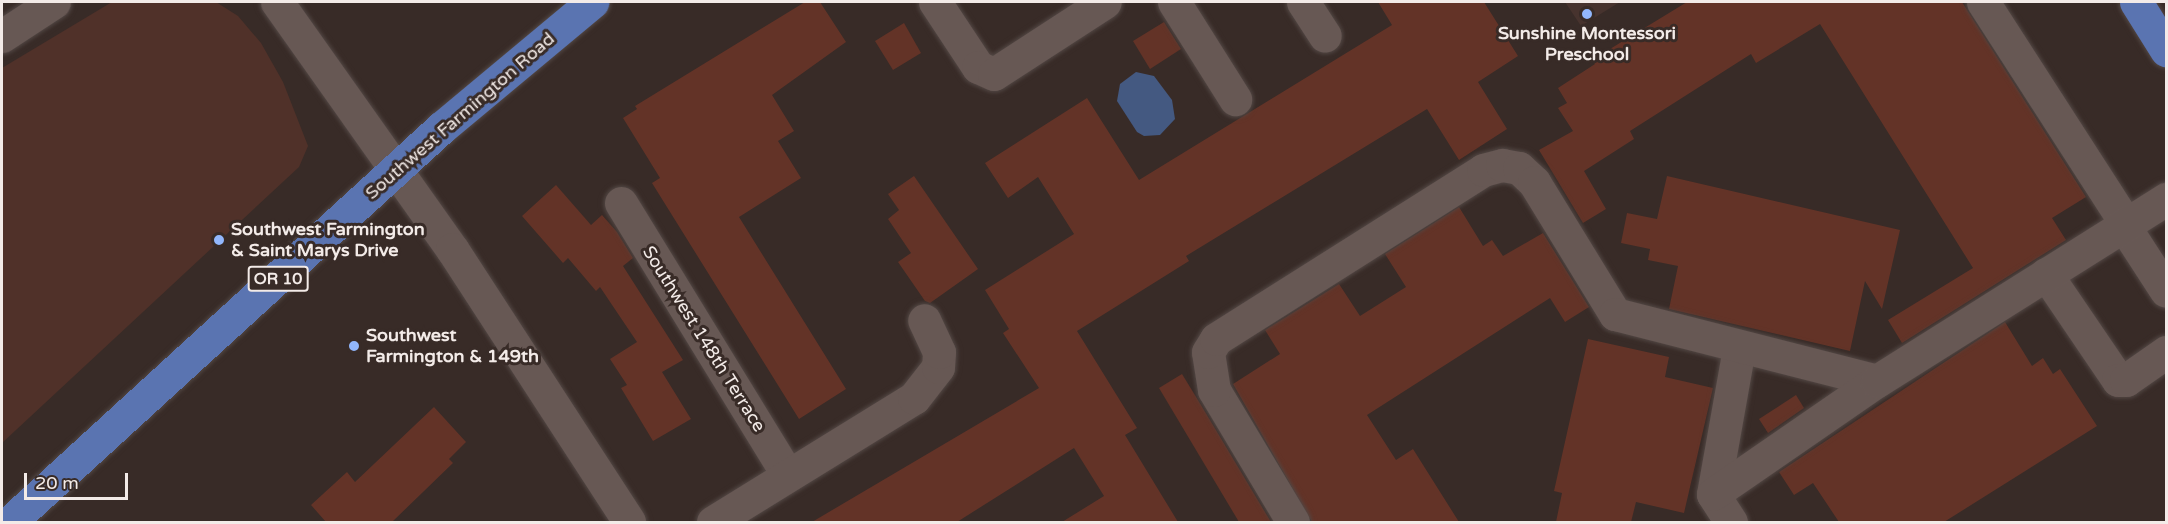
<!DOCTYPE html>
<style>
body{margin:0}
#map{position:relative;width:2168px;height:524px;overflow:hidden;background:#382b27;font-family:"Varela Round",sans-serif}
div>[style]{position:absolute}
.built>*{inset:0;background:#47332e}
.green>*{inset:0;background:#503129}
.water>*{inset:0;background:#445981}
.building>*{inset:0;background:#633327}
.roads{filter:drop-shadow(0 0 2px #524744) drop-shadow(0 0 2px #524744)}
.minor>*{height:33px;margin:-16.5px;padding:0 16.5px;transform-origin:16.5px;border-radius:16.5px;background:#675854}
.major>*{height:33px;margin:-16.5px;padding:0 16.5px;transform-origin:16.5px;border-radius:16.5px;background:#5a74b1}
.dots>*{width:16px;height:16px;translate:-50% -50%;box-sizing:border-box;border:3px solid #382b27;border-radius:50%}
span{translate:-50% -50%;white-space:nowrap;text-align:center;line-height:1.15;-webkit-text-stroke:6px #382b27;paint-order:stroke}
.shield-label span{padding:2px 4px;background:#382b27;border:2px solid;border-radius:4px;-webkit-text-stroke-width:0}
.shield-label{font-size:16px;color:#f3ebe8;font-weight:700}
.poi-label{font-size:18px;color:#f3ebe8;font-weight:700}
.left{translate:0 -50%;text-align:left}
.street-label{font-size:18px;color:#f3ebe8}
.frame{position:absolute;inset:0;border:3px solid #f3ebe8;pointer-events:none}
.scale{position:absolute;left:24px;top:473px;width:104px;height:27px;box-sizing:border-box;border:3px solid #f3ebe8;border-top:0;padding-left:8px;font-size:18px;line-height:21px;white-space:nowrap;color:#f3ebe8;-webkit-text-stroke:4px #382b27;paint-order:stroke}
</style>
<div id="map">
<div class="built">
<i style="clip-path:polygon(1565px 2px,1620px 2px,1581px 26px)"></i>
</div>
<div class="green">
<i style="clip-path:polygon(112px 2px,216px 2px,238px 16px,261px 43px,283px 82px,308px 146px,299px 167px,2px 443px,2px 68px)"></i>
</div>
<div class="water">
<i style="clip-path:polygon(1136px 72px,1154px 76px,1172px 100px,1175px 119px,1160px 135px,1144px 136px,1137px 132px,1117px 101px,1120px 84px)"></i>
</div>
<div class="building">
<i style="clip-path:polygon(805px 2px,820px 2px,846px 42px,772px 95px,794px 131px,778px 141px,801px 178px,739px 217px,846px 389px,799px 419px,652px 183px,660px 178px,623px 118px,637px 109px,635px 106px)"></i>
<i style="clip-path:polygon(1378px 2px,1484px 2px,1518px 56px,1478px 82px,1507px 129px,1459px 160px,1427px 109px,1186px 256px,1189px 261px,1077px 331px,1137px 428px,1125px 435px,1178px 522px,1062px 522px,1104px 496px,1074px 448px,957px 522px,812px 522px,1039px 388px,1003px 333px,1009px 329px,985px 290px,1074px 234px,1038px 177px,1008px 198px,985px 163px,1087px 98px,1139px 180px,1392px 25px)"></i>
<i style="clip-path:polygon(1687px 2px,1962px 2px,2086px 197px,2052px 218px,2066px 240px,1902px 343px,1888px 320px,1973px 268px,1820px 24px,1756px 63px,1751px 54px,1630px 131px,1634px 139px,1584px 171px,1606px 209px,1583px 223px,1539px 150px,1573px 131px,1558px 108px,1567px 103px,1558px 88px,1595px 64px,1592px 60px)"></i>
<i style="clip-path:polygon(1164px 22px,1181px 49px,1150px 69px,1133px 41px)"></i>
<i style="clip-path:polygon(904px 23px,921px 53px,893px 70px,875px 41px)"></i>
<i style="clip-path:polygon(914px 176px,978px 269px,930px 303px,925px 301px,898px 262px,911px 253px,888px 219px,899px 210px,888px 194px)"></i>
<i style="clip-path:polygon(1667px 176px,1900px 230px,1882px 309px,1865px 281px,1850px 351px,1669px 309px,1678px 266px,1648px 260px,1650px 249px,1621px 243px,1627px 213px,1657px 219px)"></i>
<i style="clip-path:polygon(556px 185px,591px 225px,602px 215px,617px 232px,633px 258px,623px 266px,683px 360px,662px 372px,691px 419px,653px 441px,621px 388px,627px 385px,610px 359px,637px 342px,600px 287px,596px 291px,568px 258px,563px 263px,522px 216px)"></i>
<i style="clip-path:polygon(1459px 207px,1483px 246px,1492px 240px,1503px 256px,1543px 233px,1589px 307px,1565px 322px,1550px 298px,1367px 415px,1396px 460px,1413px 449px,1459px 522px,1312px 522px,1233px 384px,1280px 354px,1265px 330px,1339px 284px,1360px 316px,1406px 287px,1385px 254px)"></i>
<i style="clip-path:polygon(2005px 322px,2032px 366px,2043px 358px,2053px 374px,2060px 369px,2097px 426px,1944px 522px,1839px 522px,1813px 483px,1794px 495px,1779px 472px)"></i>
<i style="clip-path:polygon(1588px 339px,1669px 357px,1665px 377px,1713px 388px,1684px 513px,1636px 502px,1631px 522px,1556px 522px,1562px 493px,1554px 491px)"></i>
<i style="clip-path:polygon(1182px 374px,1201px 405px,1271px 522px,1239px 522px,1159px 388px)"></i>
<i style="clip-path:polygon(1796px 395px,1804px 408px,1768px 433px,1759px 419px)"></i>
<i style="clip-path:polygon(434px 407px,466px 442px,449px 459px,453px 463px,392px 522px,326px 522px,311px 505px,347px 472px,355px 482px)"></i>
</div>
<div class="roads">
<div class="minor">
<i style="left:277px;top:2px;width:303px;rotate:54.7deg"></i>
<i style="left:452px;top:249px;width:325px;rotate:57deg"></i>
<i style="left:935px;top:2px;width:78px;rotate:56.5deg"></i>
<i style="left:978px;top:67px;width:17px;rotate:24deg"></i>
<i style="left:994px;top:74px;width:132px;rotate:-33deg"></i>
<i style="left:1174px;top:2px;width:115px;rotate:57.8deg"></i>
<i style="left:1303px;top:2px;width:40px;rotate:57.1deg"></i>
<i style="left:1983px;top:2px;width:264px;rotate:57.2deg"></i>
<i style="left:2px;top:36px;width:62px;rotate:-33.2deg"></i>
<i style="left:621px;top:203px;width:318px;rotate:58.5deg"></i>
<i style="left:2124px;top:226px;width:77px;rotate:57.1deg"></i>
<i style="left:2046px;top:274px;width:128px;rotate:55.8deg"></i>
<i style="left:2118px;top:380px;width:8px"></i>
<i style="left:2126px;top:380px;width:49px;rotate:-35deg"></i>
<i style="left:1713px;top:494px;width:148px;rotate:-79.9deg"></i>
<i style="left:713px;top:522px;width:236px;rotate:-31.7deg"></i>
<i style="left:914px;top:398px;width:39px;rotate:-52deg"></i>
<i style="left:938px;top:367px;width:15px;rotate:-86deg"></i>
<i style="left:939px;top:352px;width:35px;rotate:-115deg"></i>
<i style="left:1293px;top:522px;width:154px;rotate:-120.9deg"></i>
<i style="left:1214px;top:390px;width:38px;rotate:-99deg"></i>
<i style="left:1208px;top:352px;width:15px;rotate:-58deg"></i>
<i style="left:1216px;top:339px;width:316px;rotate:-32.3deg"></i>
<i style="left:1483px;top:170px;width:20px;rotate:-15deg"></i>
<i style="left:1502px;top:165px;width:17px;rotate:10deg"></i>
<i style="left:1519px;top:168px;width:21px;rotate:43deg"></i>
<i style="left:1534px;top:182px;width:155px;rotate:58.5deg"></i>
<i style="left:1615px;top:314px;width:270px;rotate:14.3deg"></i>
<i style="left:1731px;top:522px;width:33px;rotate:-123deg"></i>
<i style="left:1713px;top:494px;width:199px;rotate:-34.6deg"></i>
<i style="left:1877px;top:381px;width:342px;rotate:-32.2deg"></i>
</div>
<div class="major">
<i style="left:2136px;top:2px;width:57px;rotate:58deg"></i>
<i style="left:10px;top:522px;width:584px;rotate:-42.43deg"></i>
<i style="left:441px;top:128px;width:197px;rotate:-39.8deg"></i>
</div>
</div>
<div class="dots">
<i style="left:1587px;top:14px;background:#92b7fd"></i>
<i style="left:219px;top:240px;background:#92b7fd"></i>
<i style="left:354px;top:346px;background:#92b7fd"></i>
</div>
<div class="shield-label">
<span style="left:278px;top:279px">OR 10</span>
</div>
<div class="poi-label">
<span style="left:1587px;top:44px">Sunshine Montessori<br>Preschool</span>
<span class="left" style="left:231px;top:240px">Southwest Farmington<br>&amp; Saint Marys Drive</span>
<span class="left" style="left:366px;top:346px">Southwest<br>Farmington &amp; 149th</span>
</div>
<div class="street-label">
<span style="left:460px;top:116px;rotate:-41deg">Southwest Farmington Road</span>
<span style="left:704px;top:339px;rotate:58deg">Southwest 148th Terrace</span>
</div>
<div class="frame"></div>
<div class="scale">20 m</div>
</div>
